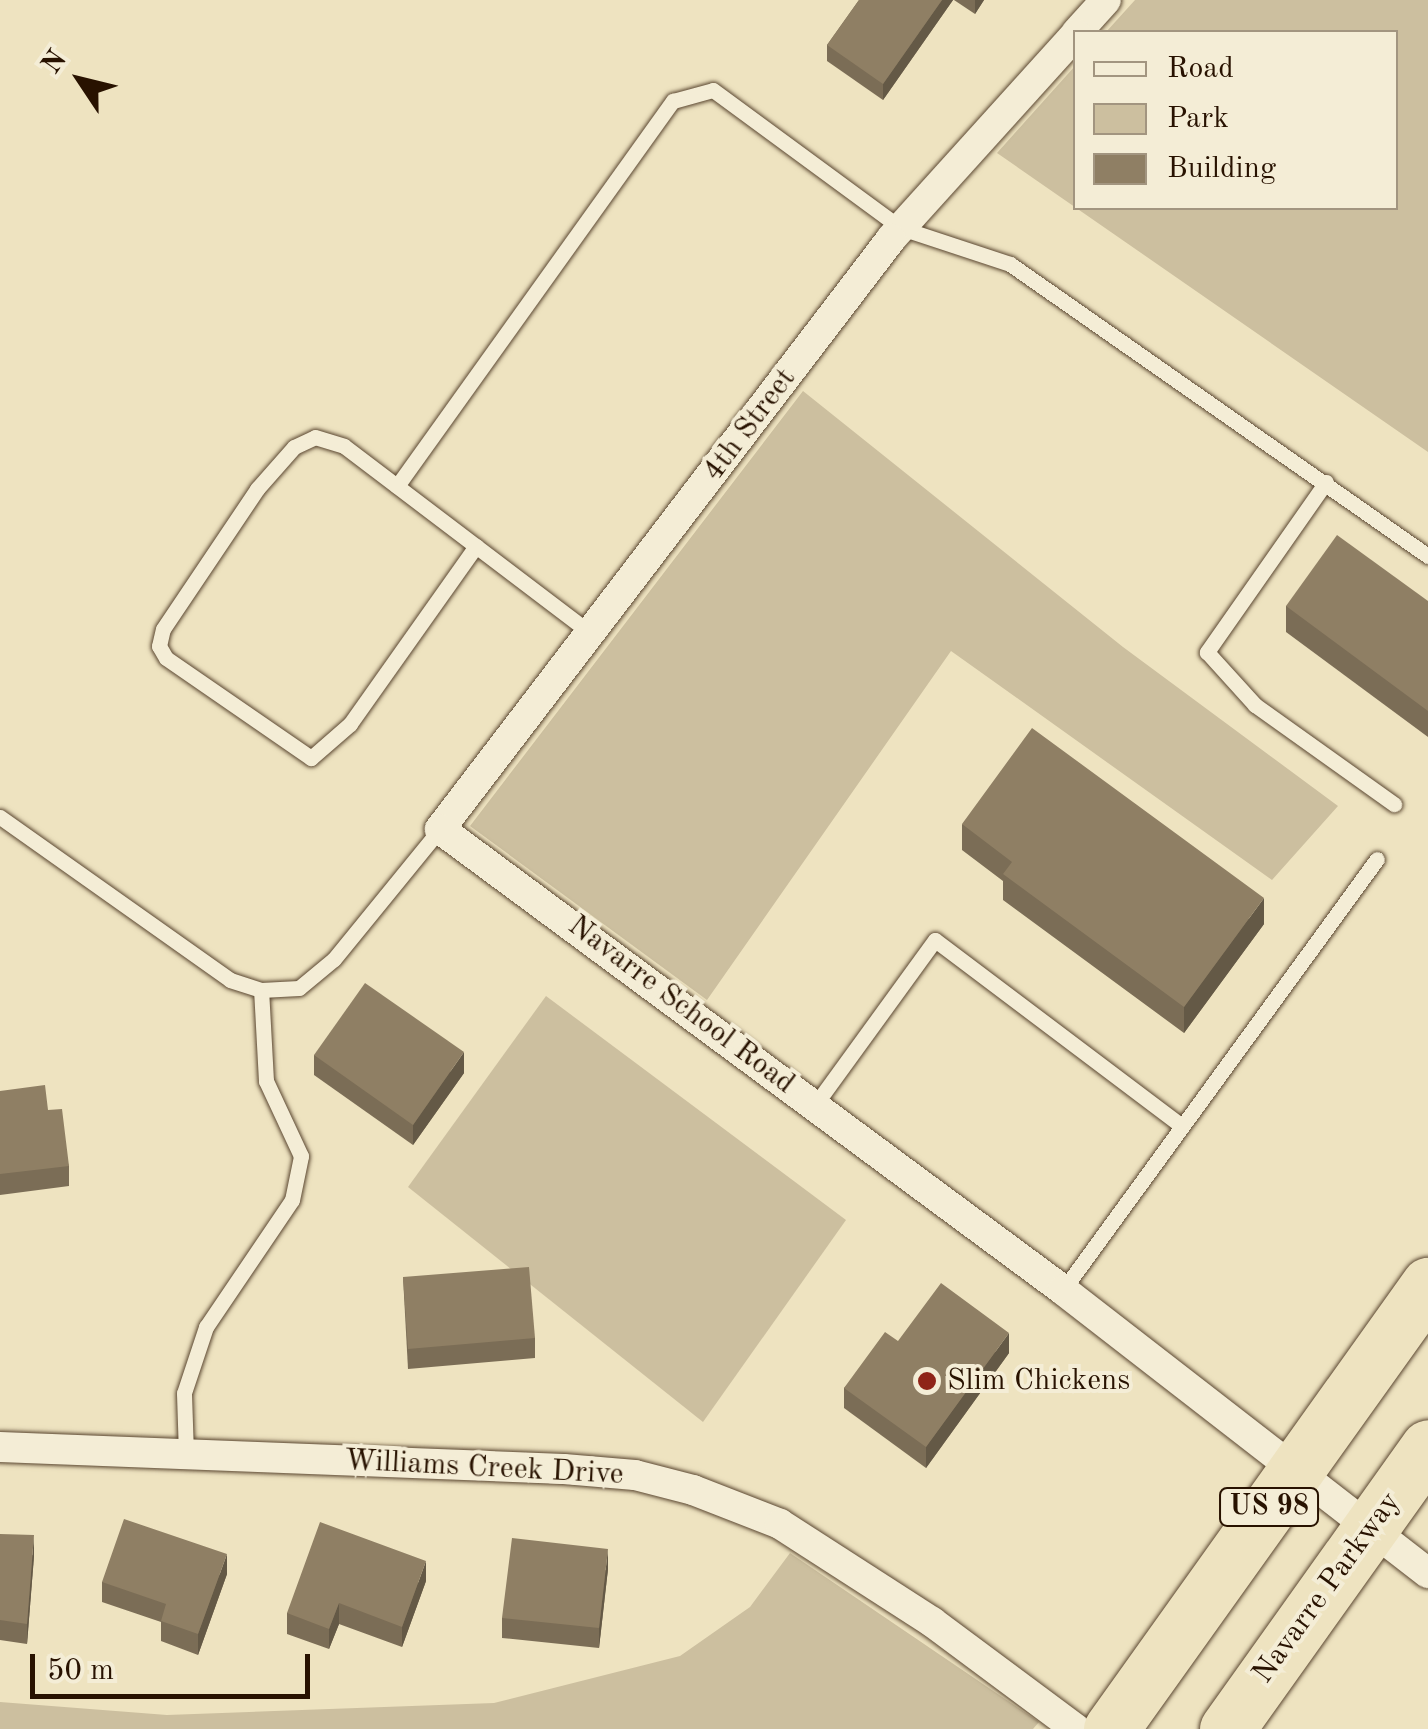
<!DOCTYPE html>
<style>
body{margin:0}
#map{position:relative;width:1428px;height:1729px;overflow:hidden;background:#eee3c0;font-family:"Old Standard TT",serif}
div>[style]{position:absolute}
.green>*{inset:0;background:#ccbf9f}
.roads{filter:drop-shadow(0 0 2px #5a4630) drop-shadow(0 0 2px #5a4630)}
.lane>*{height:15px;margin:-7.5px;padding:0 7.5px;transform-origin:7.5px;border-radius:7.5px;background:#f4edd6}
.street>*{height:30px;margin:-15px;padding:0 15px;transform-origin:15px;border-radius:15px;background:#f4edd6}
.highway>*{height:55px;margin:-27.5px;padding:0 27.5px;transform-origin:27.5px;border-radius:27.5px;background:#eee3c0}
.wall>*{inset:0;background:#7b6d56}
.shaded-wall>*{inset:0;background:#645946}
.building>*{inset:0;background:#8f7f64}
.dots>*{width:28px;height:28px;translate:-50% -50%;box-sizing:border-box;border:5px solid #f4edd6;border-radius:50%}
span{translate:-50% -50%;white-space:nowrap;text-align:center;line-height:1.15;-webkit-text-stroke:8px #f4edd6;paint-order:stroke}
.shield-label span{padding:2px 8px;background:#f4edd6;border:2px solid;border-radius:8px;-webkit-text-stroke-width:0}
.shield-label{font-size:28px;color:#281200;font-weight:700}
.street-label{font-size:30px;color:#281200}
.poi-label{font-size:30px;color:#281200}
.left{translate:0 -50%;text-align:left}
.legend{position:absolute;left:1073px;top:30px;width:325px;height:180px;box-sizing:border-box;background:#f4edd6;border:2px solid #a29580;margin:0;padding:12px 18px;list-style:none;font-size:30px;color:#281200}
.legend li{display:flex;align-items:center;gap:20px;height:50px}
.legend b{width:50px;border:2px solid #a29580}
.north{position:absolute;left:30px;top:30px;width:100px;height:100px;-webkit-text-stroke:8px #f4edd6;paint-order:stroke;rotate:305deg;font-size:28px;font-weight:700;line-height:40px;text-align:center;color:#281200}
.north::after{content:'';display:block;margin:auto;width:35px;height:45px;background:#281200;clip-path:polygon(50% 0,100% 100%,50% 72%,0 100%)}
.scale{position:absolute;left:30px;top:1654px;width:280px;height:45px;box-sizing:border-box;border:5px solid #281200;border-top:0;padding-left:12px;font-size:30px;line-height:35px;white-space:nowrap;color:#281200;-webkit-text-stroke:8px #f4edd6;paint-order:stroke}
</style>
<div id="map">
<div class="green">
<i style="clip-path:polygon(1135px 0,1428px 0,1428px 452px,997px 153px,1075px 66px,1076px 208px,1396px 208px,1396px 32px,1106px 32px)"></i>
<i style="clip-path:polygon(803px 391px,1123px 647px,1338px 806px,1272px 880px,951px 651px,707px 1000px,470px 826px)"></i>
<i style="clip-path:polygon(546px 996px,846px 1220px,703px 1422px,408px 1187px)"></i>
<i style="clip-path:polygon(790px 1553px,1039px 1722px,1033px 1729px,0 1729px,0 1702px,167px 1715px,494px 1703px,680px 1656px,750px 1607px)"></i>
</div>
<div class="roads">
<div class="lane">
<i style="left:1326px;top:482px;width:208px;rotate:125deg"></i>
<i style="left:1207px;top:652px;width:72px;rotate:47.8deg"></i>
<i style="left:1255px;top:705px;width:171px;rotate:35.5deg"></i>
<i style="left:397px;top:486px;width:474px;rotate:-54.4deg"></i>
<i style="left:673px;top:101px;width:41px;rotate:-15.4deg"></i>
<i style="left:713px;top:90px;width:233px;rotate:36.3deg"></i>
<i style="left:901px;top:228px;width:115px;rotate:18.3deg"></i>
<i style="left:1010px;top:264px;width:510px;rotate:34.94deg"></i>
<i style="left:476px;top:546px;width:218px;rotate:125.3deg"></i>
<i style="left:350px;top:724px;width:52px;rotate:138.9deg"></i>
<i style="left:311px;top:758px;width:176px;rotate:-145.4deg"></i>
<i style="left:166px;top:658px;width:14px;rotate:-120deg"></i>
<i style="left:159px;top:646px;width:17px;rotate:-77deg"></i>
<i style="left:163px;top:629px;width:169px;rotate:-56.1deg"></i>
<i style="left:257px;top:489px;width:56px;rotate:-48.6deg"></i>
<i style="left:294px;top:447px;width:23px;rotate:-25deg"></i>
<i style="left:315px;top:437px;width:30px;rotate:17deg"></i>
<i style="left:344px;top:446px;width:311px;rotate:37.2deg"></i>
<i style="left:0;top:817px;width:282px;rotate:35.3deg"></i>
<i style="left:230px;top:980px;width:33px;rotate:18deg"></i>
<i style="left:261px;top:990px;width:38px;rotate:-3deg"></i>
<i style="left:299px;top:988px;width:45px;rotate:-39.6deg"></i>
<i style="left:334px;top:959px;width:168px;rotate:-50.8deg"></i>
<i style="left:815px;top:1105px;width:204px;rotate:-54deg"></i>
<i style="left:935px;top:940px;width:309px;rotate:37deg"></i>
<i style="left:1063px;top:1290px;width:533px;rotate:-53.93deg"></i>
<i style="left:186px;top:1454px;width:61px;rotate:-91.9deg"></i>
<i style="left:184px;top:1393px;width:70px;rotate:-71.6deg"></i>
<i style="left:206px;top:1327px;width:153px;rotate:-55.9deg"></i>
<i style="left:292px;top:1200px;width:45px;rotate:-78.4deg"></i>
<i style="left:301px;top:1156px;width:83px;rotate:-115deg"></i>
<i style="left:266px;top:1081px;width:91px;rotate:-93.1deg"></i>
</div>
<div class="street">
<i style="left:1077px;top:32px;width:43px;rotate:-47.8deg"></i>
<i style="left:1076px;top:34px;width:276px;rotate:132.1deg"></i>
<i style="left:891px;top:239px;width:743px;rotate:127.39deg"></i>
<i style="left:440px;top:829px;width:775px;rotate:36.5deg"></i>
<i style="left:1063px;top:1290px;width:462px;rotate:37.8deg"></i>
<i style="left:0;top:1447px;width:564px;rotate:2.23deg"></i>
<i style="left:564px;top:1469px;width:71px;rotate:4.8deg"></i>
<i style="left:635px;top:1475px;width:60px;rotate:14.5deg"></i>
<i style="left:693px;top:1490px;width:93px;rotate:21.3deg"></i>
<i style="left:780px;top:1524px;width:181px;rotate:32.8deg"></i>
<i style="left:932px;top:1622px;width:179px;rotate:36.6deg"></i>
</div>
<div class="highway">
<i style="left:1111px;top:1729px;width:546px;rotate:-54.47deg"></i>
<i style="left:1227px;top:1729px;width:346px;rotate:-54.5deg"></i>
</div>
</div>
<div class="wall">
<i style="clip-path:polygon(859px 0,953px 0,883px 100px,827px 61px,827px 45px)"></i>
<i style="clip-path:polygon(954px 0,984px 0,975px 14px)"></i>
<i style="clip-path:polygon(1428px 601px,1428px 737px,1286px 632px,1286px 606px)"></i>
<i style="clip-path:polygon(962px 824px,1264px 924px,1184px 1033px,1003px 900px,1003px 881px,962px 850px)"></i>
<i style="clip-path:polygon(314px 1055px,464px 1073px,413px 1145px,314px 1075px)"></i>
<i style="clip-path:polygon(0 1091px,48px 1110px,69px 1166px,69px 1186px,0 1195px)"></i>
<i style="clip-path:polygon(403px 1277px,535px 1338px,535px 1358px,408px 1369px)"></i>
<i style="clip-path:polygon(898px 1341px,1009px 1353px,926px 1468px,844px 1408px,844px 1388px)"></i>
<i style="clip-path:polygon(0 1534px,34px 1556px,27px 1644px,0 1640px)"></i>
<i style="clip-path:polygon(608px 1569px,599px 1648px,502px 1638px,502px 1618px)"></i>
<i style="clip-path:polygon(227px 1574px,198px 1655px,161px 1641px,161px 1622px,102px 1602px,102px 1582px)"></i>
<i style="clip-path:polygon(426px 1581px,402px 1647px,339px 1624px,329px 1649px,287px 1634px,287px 1613px)"></i>
</div>
<div class="shaded-wall">
<i style="clip-path:polygon(942px 0,953px 0,883px 100px,883px 84px)"></i>
<i style="clip-path:polygon(975px 0,984px 0,975px 14px)"></i>
<i style="clip-path:polygon(1264px 898px,1264px 924px,1184px 1033px,1184px 1007px)"></i>
<i style="clip-path:polygon(464px 1052px,464px 1073px,413px 1145px,413px 1125px)"></i>
<i style="clip-path:polygon(1009px 1333px,1009px 1353px,926px 1468px,926px 1447px)"></i>
<i style="clip-path:polygon(34px 1535px,34px 1556px,27px 1644px,27px 1624px)"></i>
<i style="clip-path:polygon(608px 1549px,608px 1569px,599px 1648px,599px 1628px)"></i>
<i style="clip-path:polygon(227px 1554px,227px 1574px,198px 1655px,198px 1634px)"></i>
<i style="clip-path:polygon(426px 1561px,426px 1581px,402px 1647px,402px 1627px)"></i>
<i style="clip-path:polygon(339px 1603px,339px 1624px,329px 1649px,329px 1629px)"></i>
</div>
<div class="building">
<i style="clip-path:polygon(859px 0,942px 0,883px 84px,827px 45px)"></i>
<i style="clip-path:polygon(1337px 535px,1428px 601px,1428px 711px,1286px 606px)"></i>
<i style="clip-path:polygon(1032px 728px,1264px 898px,1184px 1007px,1003px 874px,1012px 862px,962px 824px)"></i>
<i style="clip-path:polygon(365px 983px,464px 1052px,413px 1125px,314px 1055px)"></i>
<i style="clip-path:polygon(45px 1085px,48px 1110px,62px 1109px,69px 1166px,0 1174px,0 1091px)"></i>
<i style="clip-path:polygon(529px 1267px,535px 1338px,408px 1349px,403px 1277px)"></i>
<i style="clip-path:polygon(941px 1283px,1009px 1333px,926px 1447px,844px 1388px,885px 1332px,898px 1341px)"></i>
<i style="clip-path:polygon(124px 1519px,227px 1554px,198px 1634px,161px 1621px,166px 1604px,102px 1582px)"></i>
<i style="clip-path:polygon(320px 1522px,426px 1561px,402px 1627px,339px 1603px,329px 1629px,287px 1613px)"></i>
<i style="clip-path:polygon(0 1534px,34px 1535px,27px 1624px,0 1620px)"></i>
<i style="clip-path:polygon(512px 1538px,608px 1549px,599px 1628px,502px 1618px)"></i>
</div>
<div class="dots">
<i style="left:927px;top:1381px;background:#8f2418"></i>
</div>
<div class="shield-label">
<span style="left:1269px;top:1507px">US 98</span>
</div>
<div class="street-label">
<span style="left:750px;top:425px;rotate:-53deg">4th Street</span>
<span style="left:681px;top:1005px;rotate:37deg">Navarre School Road</span>
<span style="left:484px;top:1468px;rotate:3deg">Williams Creek Drive</span>
<span style="left:1327px;top:1588px;rotate:-54deg">Navarre Parkway</span>
</div>
<div class="poi-label">
<span class="left" style="left:947px;top:1381px">Slim Chickens</span>
</div>
<ul class="legend">
<li><b style="height:12px;background:#f4edd6"></b>Road</li>
<li><b style="height:28px;background:#ccbf9f"></b>Park</li>
<li><b style="height:28px;background:#8f7f64"></b>Building</li>
</ul>
<div class="north">N</div>
<div class="scale">50 m</div>
</div>
